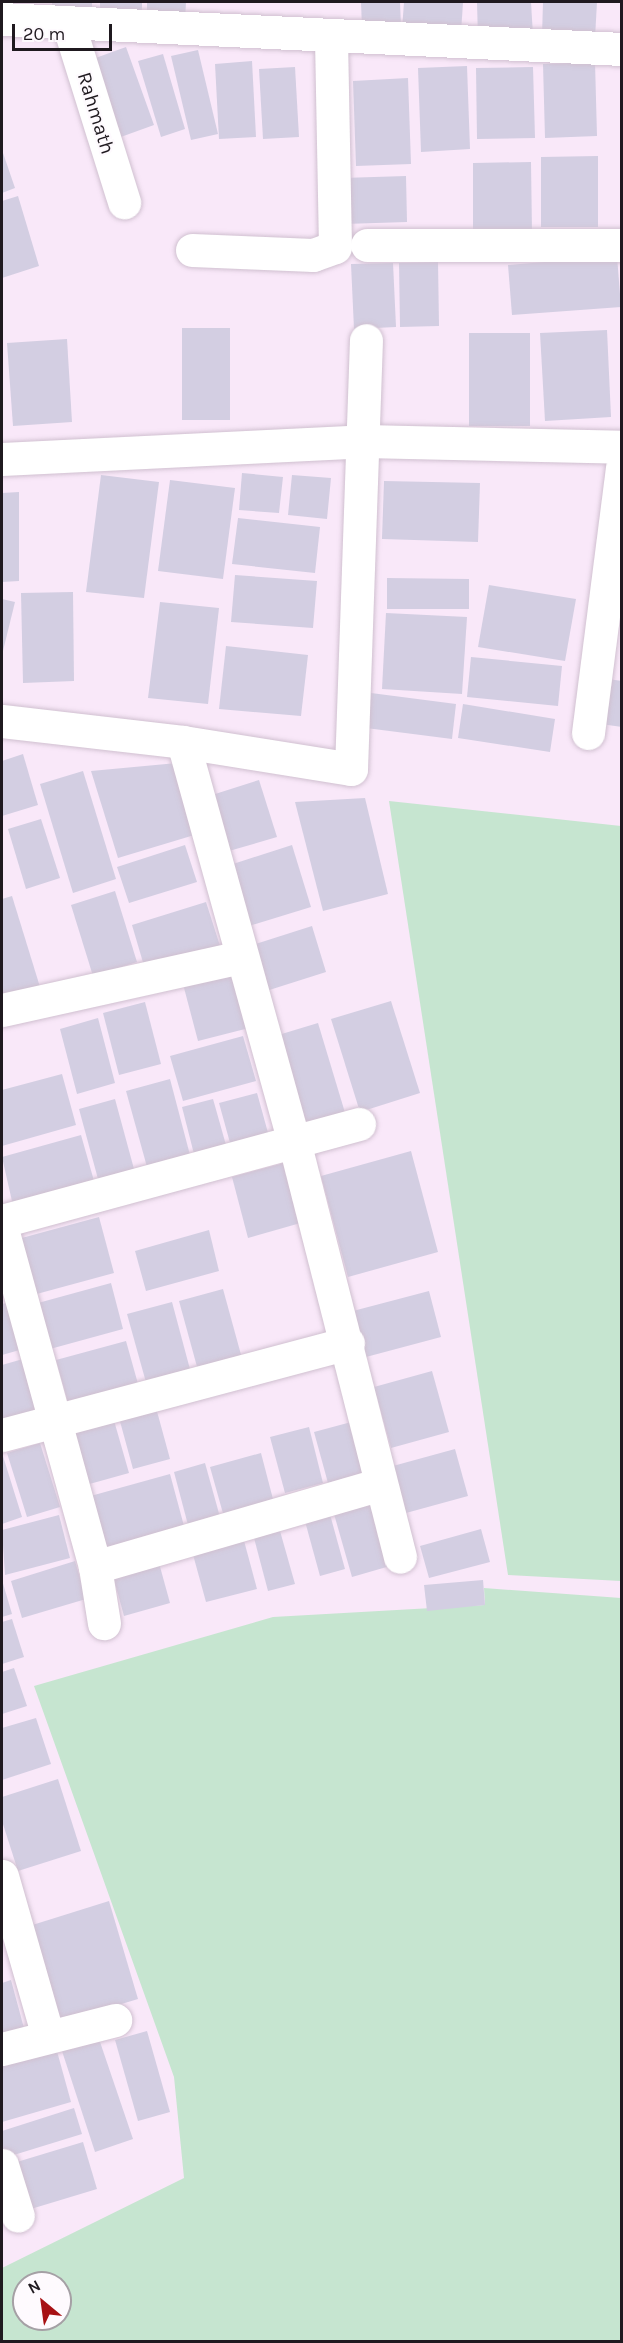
<!DOCTYPE html>
<style>
body{margin:0}
#map{position:relative;width:623px;height:2343px;overflow:hidden;background:#f9e8f9;font-family:Karla,sans-serif}
div>[style]{position:absolute}
.green>*{inset:0;background:#c6e5d0}
.building>*{inset:0;background:#d3cee2}
.roads{filter:drop-shadow(0 0 2px #d0c0d0) drop-shadow(0 0 2px #d0c0d0)}
.minor>*{height:33px;margin:-16.5px;padding:0 16.5px;transform-origin:16.5px;border-radius:16.5px;background:#fff}
span{translate:-50% -50%;white-space:nowrap;text-align:center;line-height:1.15;-webkit-text-stroke:4.5px #fefafe;paint-order:stroke}
.street-label{font-size:20px;color:#1f191f}
.frame{position:absolute;inset:0;border:3px solid #1f191f;pointer-events:none}
.north{position:absolute;left:12px;top:2271px;width:60px;height:60px;box-sizing:border-box;background:#fefafe;border:2px solid #a5a0a5;border-radius:50%;rotate:331deg;font-size:16px;font-weight:700;line-height:24px;text-align:center;color:#1f191f}
.north::after{content:'';display:block;margin:auto;width:21px;height:27px;background:#a71114;clip-path:polygon(50% 0,100% 100%,50% 72%,0 100%)}
.scale{position:absolute;left:12px;top:24px;width:100px;height:27px;box-sizing:border-box;border:3px solid #1f191f;border-top:0;padding-left:8px;font-size:18px;line-height:21px;white-space:nowrap;color:#1f191f;-webkit-text-stroke:4px #fefafe;paint-order:stroke}
</style>
<div id="map">
<div class="green">
<i style="clip-path:polygon(389px 801px,621px 826px,621px 1581px,508px 1575px)"></i>
<i style="clip-path:polygon(evenodd,484px 1588px,621px 1598px,621px 2341px,2px 2341px,2px 2268px,184px 2178px,174px 2077px,34px 1686px,273px 1617px,485px 1605px,484px 1588px,24px 2283px,60px 2283px,60px 2319px,24px 2319px,24px 2283px)"></i>
</div>
<div class="building">
<i style="clip-path:polygon(52px 2px,92px 2px,92px 17px,52px 16px)"></i>
<i style="clip-path:polygon(100px 2px,142px 2px,142px 17px,100px 19px)"></i>
<i style="clip-path:polygon(147px 2px,186px 2px,185px 21px,147px 21px)"></i>
<i style="clip-path:polygon(361px 2px,400px 2px,401px 27px,362px 28px)"></i>
<i style="clip-path:polygon(404px 2px,463px 2px,461px 33px,402px 30px)"></i>
<i style="clip-path:polygon(477px 2px,531px 2px,533px 36px,478px 39px)"></i>
<i style="clip-path:polygon(543px 2px,597px 2px,595px 38px,542px 36px)"></i>
<i style="clip-path:polygon(126px 47px,154px 125px,118px 138px,90px 60px)"></i>
<i style="clip-path:polygon(198px 50px,218px 134px,191px 140px,171px 56px)"></i>
<i style="clip-path:polygon(163px 54px,185px 129px,161px 137px,138px 61px)"></i>
<i style="clip-path:polygon(252px 61px,256px 137px,219px 139px,215px 64px)"></i>
<i style="clip-path:polygon(595px 62px,597px 136px,545px 138px,543px 64px)"></i>
<i style="clip-path:polygon(467px 66px,470px 149px,421px 152px,418px 68px)"></i>
<i style="clip-path:polygon(295px 67px,299px 137px,263px 139px,259px 69px)"></i>
<i style="clip-path:polygon(533px 67px,535px 138px,477px 139px,476px 68px)"></i>
<i style="clip-path:polygon(408px 78px,411px 164px,356px 166px,353px 81px)"></i>
<i style="clip-path:polygon(2px 150px,15px 188px,2px 193px)"></i>
<i style="clip-path:polygon(598px 156px,598px 227px,541px 227px,541px 157px)"></i>
<i style="clip-path:polygon(531px 162px,532px 233px,473px 234px,473px 163px)"></i>
<i style="clip-path:polygon(406px 176px,407px 222px,344px 224px,342px 178px)"></i>
<i style="clip-path:polygon(18px 196px,39px 266px,2px 278px,2px 201px)"></i>
<i style="clip-path:polygon(617px 256px,621px 307px,512px 315px,508px 265px)"></i>
<i style="clip-path:polygon(438px 262px,439px 326px,400px 327px,399px 263px)"></i>
<i style="clip-path:polygon(393px 263px,396px 327px,354px 329px,351px 264px)"></i>
<i style="clip-path:polygon(182px 328px,230px 328px,230px 420px,182px 420px)"></i>
<i style="clip-path:polygon(607px 330px,611px 417px,545px 421px,540px 333px)"></i>
<i style="clip-path:polygon(469px 333px,530px 333px,530px 426px,469px 426px)"></i>
<i style="clip-path:polygon(67px 339px,72px 422px,13px 426px,7px 343px)"></i>
<i style="clip-path:polygon(242px 473px,283px 477px,279px 513px,239px 510px)"></i>
<i style="clip-path:polygon(101px 475px,159px 482px,144px 598px,86px 592px)"></i>
<i style="clip-path:polygon(292px 475px,331px 478px,327px 519px,288px 515px)"></i>
<i style="clip-path:polygon(170px 480px,235px 488px,223px 579px,158px 571px)"></i>
<i style="clip-path:polygon(384px 481px,480px 483px,478px 542px,382px 539px)"></i>
<i style="clip-path:polygon(19px 492px,19px 581px,2px 582px,2px 493px)"></i>
<i style="clip-path:polygon(238px 518px,320px 527px,315px 573px,232px 564px)"></i>
<i style="clip-path:polygon(235px 575px,317px 581px,313px 628px,231px 622px)"></i>
<i style="clip-path:polygon(387px 578px,469px 579px,469px 609px,387px 609px)"></i>
<i style="clip-path:polygon(489px 585px,576px 599px,565px 661px,478px 647px)"></i>
<i style="clip-path:polygon(73px 592px,74px 681px,23px 683px,21px 593px)"></i>
<i style="clip-path:polygon(2px 599px,15px 602px,2px 655px)"></i>
<i style="clip-path:polygon(160px 602px,219px 608px,208px 704px,148px 698px)"></i>
<i style="clip-path:polygon(386px 613px,467px 617px,462px 694px,382px 689px)"></i>
<i style="clip-path:polygon(226px 646px,308px 655px,301px 716px,219px 709px)"></i>
<i style="clip-path:polygon(471px 657px,562px 666px,558px 706px,467px 697px)"></i>
<i style="clip-path:polygon(608px 679px,622px 681px,622px 727px,601px 724px)"></i>
<i style="clip-path:polygon(371px 693px,456px 704px,452px 739px,366px 728px)"></i>
<i style="clip-path:polygon(463px 704px,555px 719px,550px 752px,458px 738px)"></i>
<i style="clip-path:polygon(23px 754px,38px 805px,2px 816px,2px 761px)"></i>
<i style="clip-path:polygon(177px 763px,201px 833px,118px 858px,91px 771px)"></i>
<i style="clip-path:polygon(83px 771px,116px 879px,73px 893px,40px 784px)"></i>
<i style="clip-path:polygon(259px 780px,277px 837px,229px 851px,212px 795px)"></i>
<i style="clip-path:polygon(365px 798px,388px 894px,323px 911px,295px 802px)"></i>
<i style="clip-path:polygon(41px 819px,60px 878px,26px 889px,8px 829px)"></i>
<i style="clip-path:polygon(185px 845px,197px 882px,129px 903px,117px 867px)"></i>
<i style="clip-path:polygon(292px 845px,311px 907px,249px 926px,230px 865px)"></i>
<i style="clip-path:polygon(115px 891px,137px 962px,93px 976px,71px 905px)"></i>
<i style="clip-path:polygon(12px 896px,40px 987px,2px 999px,2px 899px)"></i>
<i style="clip-path:polygon(206px 902px,222px 952px,147px 976px,132px 925px)"></i>
<i style="clip-path:polygon(312px 926px,326px 972px,263px 992px,249px 946px)"></i>
<i style="clip-path:polygon(233px 970px,249px 1028px,198px 1041px,183px 984px)"></i>
<i style="clip-path:polygon(391px 1001px,420px 1093px,360px 1112px,331px 1019px)"></i>
<i style="clip-path:polygon(145px 1002px,161px 1064px,119px 1075px,103px 1013px)"></i>
<i style="clip-path:polygon(98px 1018px,115px 1083px,77px 1094px,60px 1029px)"></i>
<i style="clip-path:polygon(318px 1023px,346px 1116px,304px 1130px,275px 1036px)"></i>
<i style="clip-path:polygon(243px 1036px,256px 1081px,183px 1101px,170px 1056px)"></i>
<i style="clip-path:polygon(62px 1074px,76px 1125px,2px 1146px,2px 1090px)"></i>
<i style="clip-path:polygon(170px 1079px,190px 1155px,147px 1167px,126px 1091px)"></i>
<i style="clip-path:polygon(257px 1093px,270px 1140px,232px 1150px,219px 1103px)"></i>
<i style="clip-path:polygon(115px 1099px,134px 1169px,98px 1179px,79px 1109px)"></i>
<i style="clip-path:polygon(213px 1099px,226px 1145px,194px 1154px,182px 1107px)"></i>
<i style="clip-path:polygon(81px 1135px,96px 1188px,14px 1210px,2px 1157px)"></i>
<i style="clip-path:polygon(411px 1151px,438px 1252px,348px 1277px,321px 1176px)"></i>
<i style="clip-path:polygon(288px 1162px,304px 1222px,248px 1238px,232px 1177px)"></i>
<i style="clip-path:polygon(99px 1217px,114px 1273px,33px 1295px,18px 1239px)"></i>
<i style="clip-path:polygon(209px 1230px,219px 1271px,146px 1291px,135px 1251px)"></i>
<i style="clip-path:polygon(111px 1283px,123px 1329px,50px 1349px,38px 1303px)"></i>
<i style="clip-path:polygon(223px 1289px,243px 1362px,199px 1374px,179px 1301px)"></i>
<i style="clip-path:polygon(429px 1291px,441px 1337px,366px 1357px,353px 1311px)"></i>
<i style="clip-path:polygon(10px 1302px,23px 1349px,2px 1355px,2px 1304px)"></i>
<i style="clip-path:polygon(172px 1302px,191px 1373px,147px 1386px,127px 1314px)"></i>
<i style="clip-path:polygon(126px 1341px,140px 1391px,70px 1410px,56px 1360px)"></i>
<i style="clip-path:polygon(23px 1359px,37px 1412px,2px 1422px,2px 1365px)"></i>
<i style="clip-path:polygon(432px 1371px,449px 1432px,391px 1448px,374px 1387px)"></i>
<i style="clip-path:polygon(155px 1404px,170px 1459px,133px 1469px,118px 1414px)"></i>
<i style="clip-path:polygon(113px 1417px,129px 1473px,86px 1485px,71px 1428px)"></i>
<i style="clip-path:polygon(355px 1421px,369px 1471px,328px 1483px,314px 1432px)"></i>
<i style="clip-path:polygon(309px 1427px,323px 1483px,285px 1493px,270px 1437px)"></i>
<i style="clip-path:polygon(40px 1443px,60px 1507px,27px 1517px,7px 1453px)"></i>
<i style="clip-path:polygon(455px 1449px,468px 1496px,406px 1513px,393px 1466px)"></i>
<i style="clip-path:polygon(2px 1453px,22px 1517px,2px 1524px)"></i>
<i style="clip-path:polygon(261px 1453px,274px 1503px,224px 1517px,210px 1467px)"></i>
<i style="clip-path:polygon(205px 1463px,220px 1517px,188px 1525px,174px 1472px)"></i>
<i style="clip-path:polygon(170px 1474px,184px 1526px,101px 1549px,87px 1497px)"></i>
<i style="clip-path:polygon(374px 1503px,390px 1566px,352px 1577px,334px 1514px)"></i>
<i style="clip-path:polygon(328px 1507px,345px 1569px,320px 1576px,303px 1514px)"></i>
<i style="clip-path:polygon(59px 1515px,70px 1558px,5px 1575px,2px 1530px)"></i>
<i style="clip-path:polygon(481px 1529px,490px 1562px,429px 1578px,420px 1546px)"></i>
<i style="clip-path:polygon(280px 1531px,295px 1584px,268px 1591px,254px 1538px)"></i>
<i style="clip-path:polygon(243px 1537px,257px 1589px,206px 1602px,192px 1551px)"></i>
<i style="clip-path:polygon(75px 1561px,86px 1599px,22px 1618px,11px 1581px)"></i>
<i style="clip-path:polygon(159px 1563px,170px 1603px,124px 1616px,113px 1576px)"></i>
<i style="clip-path:polygon(2px 1580px,12px 1614px,2px 1617px)"></i>
<i style="clip-path:polygon(483px 1580px,485px 1605px,427px 1611px,424px 1585px)"></i>
<i style="clip-path:polygon(12px 1619px,24px 1657px,2px 1664px,2px 1622px)"></i>
<i style="clip-path:polygon(14px 1668px,27px 1706px,2px 1714px,2px 1672px)"></i>
<i style="clip-path:polygon(36px 1718px,51px 1764px,2px 1780px,2px 1728px)"></i>
<i style="clip-path:polygon(58px 1779px,81px 1851px,18px 1871px,2px 1821px,2px 1797px)"></i>
<i style="clip-path:polygon(109px 1901px,138px 1999px,55px 2024px,26px 1927px)"></i>
<i style="clip-path:polygon(11px 1980px,25px 2032px,2px 2038px,2px 1983px)"></i>
<i style="clip-path:polygon(147px 2031px,170px 2112px,138px 2121px,115px 2040px)"></i>
<i style="clip-path:polygon(98px 2036px,133px 2139px,95px 2152px,61px 2048px)"></i>
<i style="clip-path:polygon(55px 2044px,71px 2102px,2px 2122px,2px 2060px)"></i>
<i style="clip-path:polygon(74px 2108px,82px 2134px,4px 2158px,2px 2131px)"></i>
<i style="clip-path:polygon(83px 2142px,97px 2189px,21px 2212px,7px 2165px)"></i>
</div>
<div class="roads">
<div class="minor">
<i style="left:2px;top:19px;width:621px;rotate:2.77deg"></i>
<i style="left:68px;top:23px;width:188px;rotate:72.6deg"></i>
<i style="left:367px;top:245px;width:255px"></i>
<i style="left:192px;top:250px;width:121px;rotate:2.4deg"></i>
<i style="left:313px;top:255px;width:23px;rotate:-20deg"></i>
<i style="left:335px;top:247px;width:211px;rotate:-91.1deg"></i>
<i style="left:2px;top:459px;width:362px;rotate:-2.8deg"></i>
<i style="left:364px;top:441px;width:258px;rotate:1.3deg"></i>
<i style="left:2px;top:721px;width:182px;rotate:6.6deg"></i>
<i style="left:183px;top:742px;width:170px;rotate:9.1deg"></i>
<i style="left:351px;top:769px;width:429px;rotate:-88deg"></i>
<i style="left:588px;top:733px;width:267px;rotate:-82.7deg"></i>
<i style="left:183px;top:742px;width:414px;rotate:74.5deg"></i>
<i style="left:294px;top:1141px;width:429px;rotate:75.7deg"></i>
<i style="left:2px;top:1010px;width:245px;rotate:-12.5deg"></i>
<i style="left:2px;top:1221px;width:370px;rotate:-15.2deg"></i>
<i style="left:2px;top:1229px;width:351px;rotate:74.6deg"></i>
<i style="left:95px;top:1567px;width:57px;rotate:80.9deg"></i>
<i style="left:2px;top:1435px;width:358px;rotate:-14.9deg"></i>
<i style="left:95px;top:1567px;width:297px;rotate:-16.2deg"></i>
<i style="left:2px;top:1876px;width:166px;rotate:74deg"></i>
<i style="left:2px;top:2049px;width:117px;rotate:-14.4deg"></i>
<i style="left:2px;top:2165px;width:53px;rotate:72.6deg"></i>
</div>
</div>
<div class="street-label">
<span style="left:96px;top:113px;rotate:73deg">Rahmath</span>
</div>
<div class="frame"></div>
<div class="north">N</div>
<div class="scale">20 m</div>
</div>
